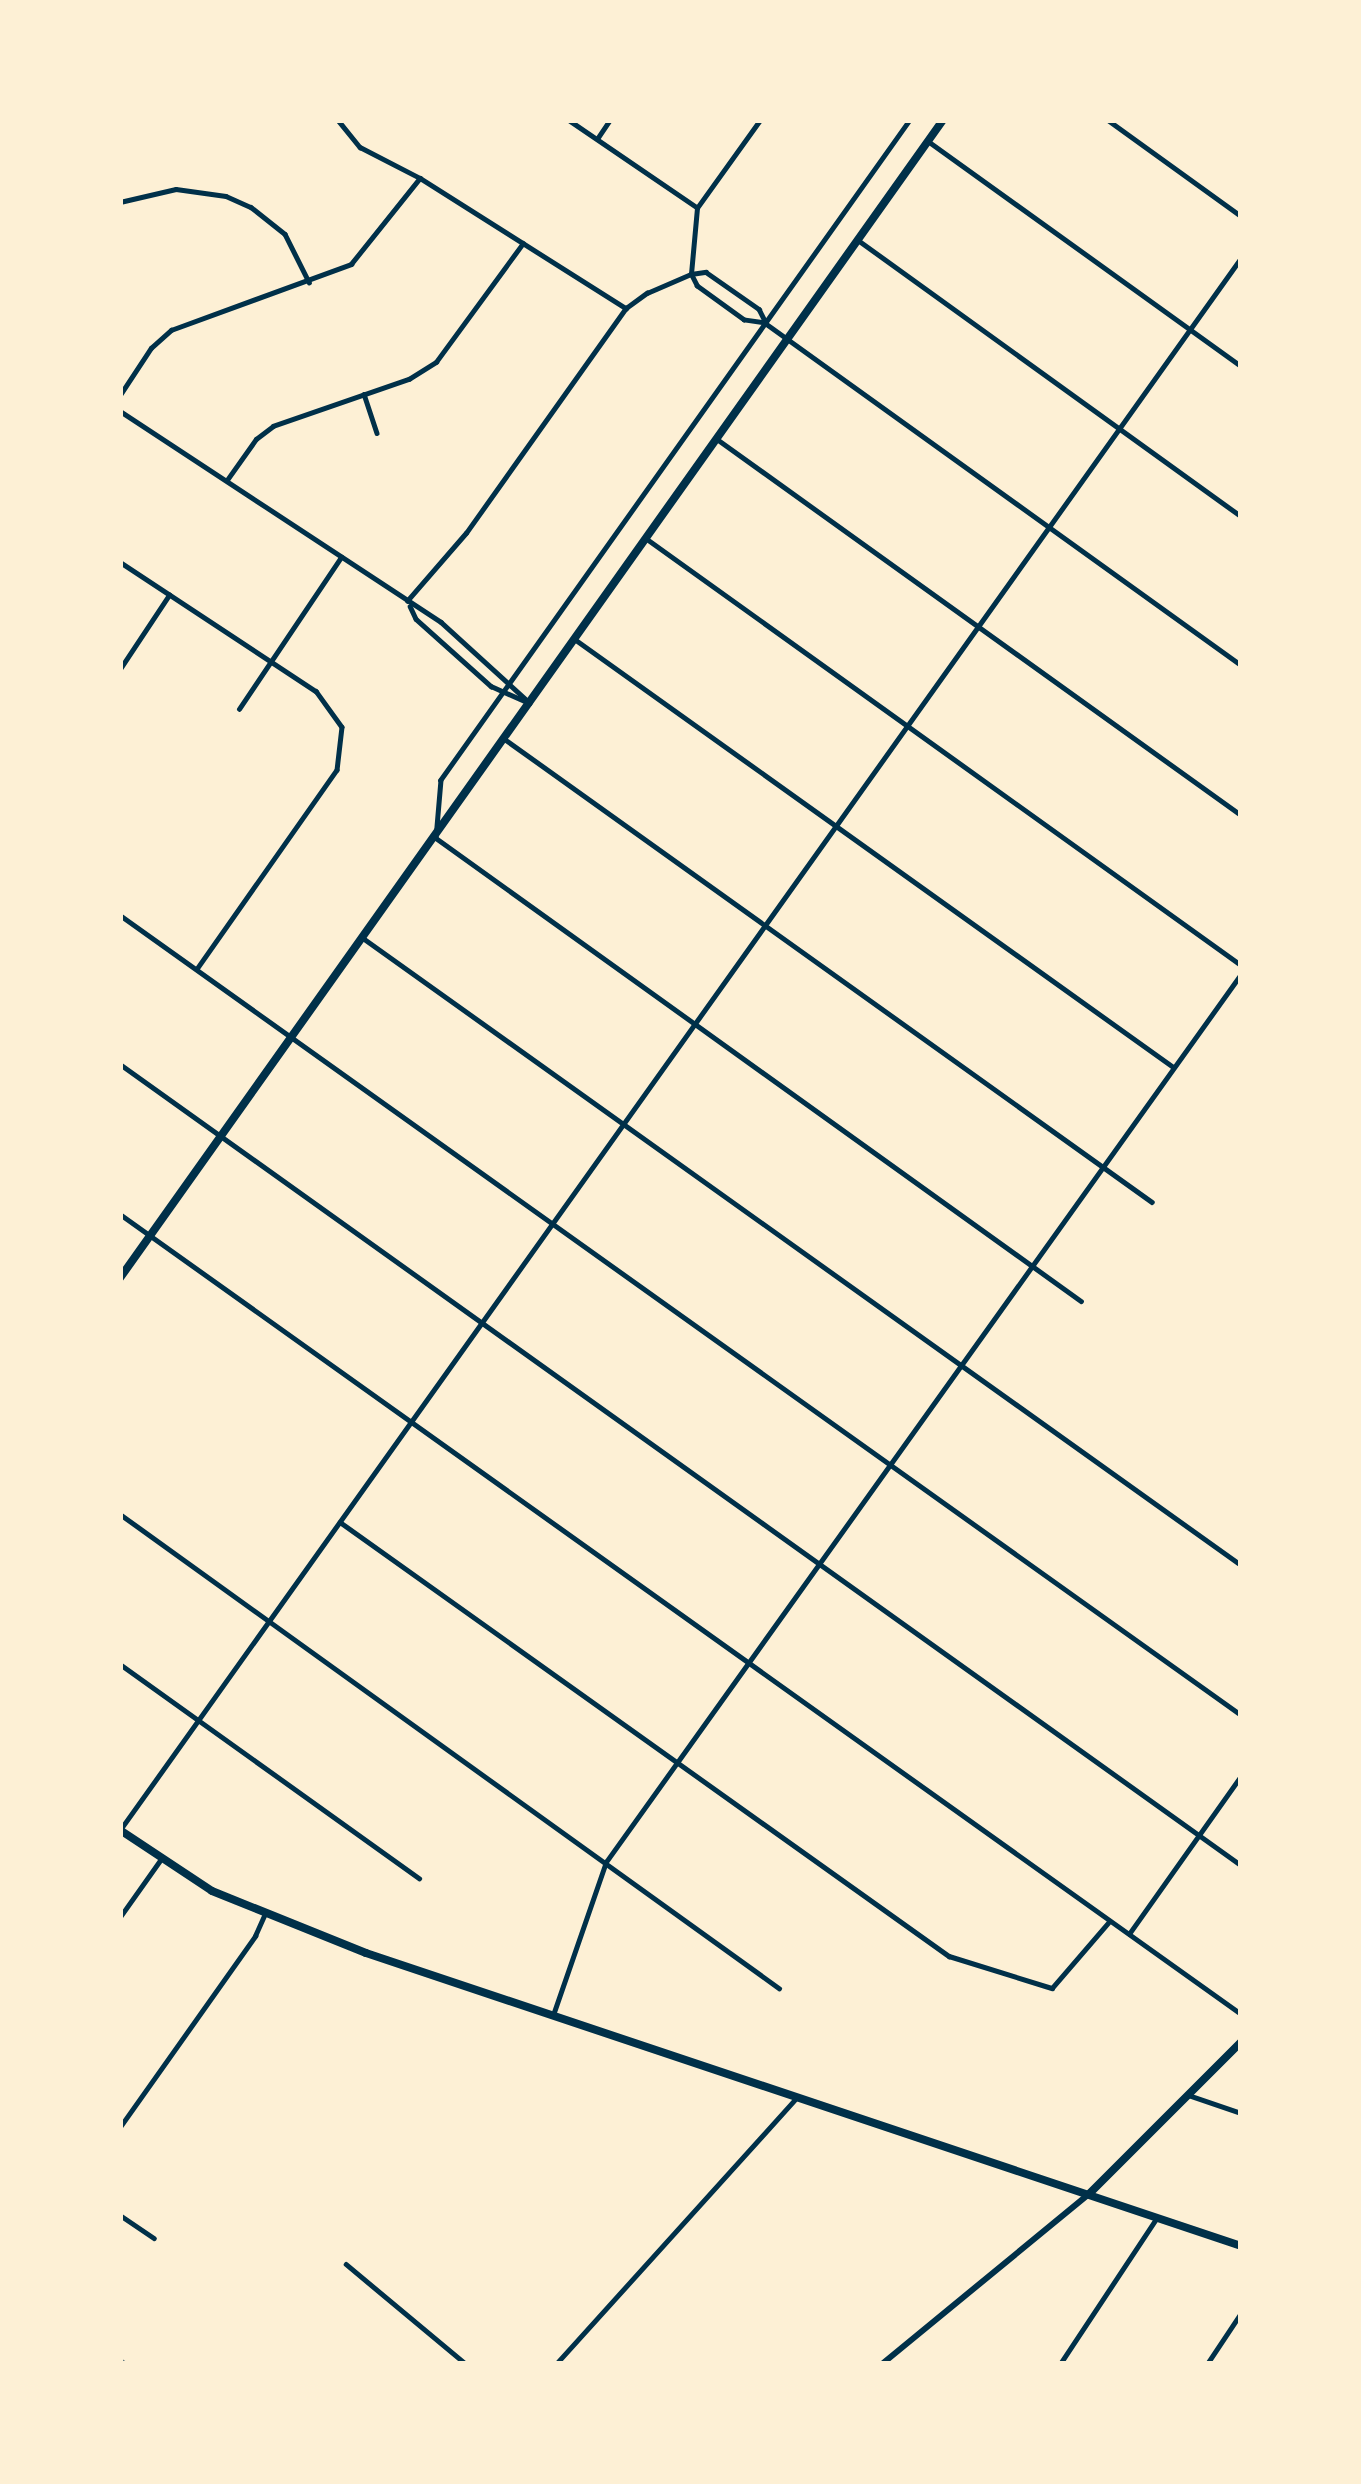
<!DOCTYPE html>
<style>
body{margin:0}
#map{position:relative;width:1361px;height:2484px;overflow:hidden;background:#fdf0d5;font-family:Barlow,sans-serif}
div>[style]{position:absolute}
.minor>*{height:4.5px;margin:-2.25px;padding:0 2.25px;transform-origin:2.25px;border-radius:2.25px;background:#003049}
.tertiary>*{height:6px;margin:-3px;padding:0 3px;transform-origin:3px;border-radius:3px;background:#003049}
.secondary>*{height:8px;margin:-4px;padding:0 4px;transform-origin:4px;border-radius:4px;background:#003049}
.primary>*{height:8px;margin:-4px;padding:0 4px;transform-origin:4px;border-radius:4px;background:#003049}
.rail>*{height:3px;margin:-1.5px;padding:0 1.5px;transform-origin:1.5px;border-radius:1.5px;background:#657d81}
span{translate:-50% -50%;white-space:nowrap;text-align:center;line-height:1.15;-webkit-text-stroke:12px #fdf0d5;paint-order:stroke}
.frame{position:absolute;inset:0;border:123px solid #fdf0d5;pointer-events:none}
</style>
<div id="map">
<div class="minor">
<i style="left:338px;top:120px;width:35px;rotate:51deg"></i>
<i style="left:360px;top:147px;width:68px;rotate:27.3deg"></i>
<i style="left:420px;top:178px;width:244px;rotate:32.3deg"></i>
<i style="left:910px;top:120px;width:810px;rotate:125.4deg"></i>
<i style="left:441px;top:780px;width:58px;rotate:94.9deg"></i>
<i style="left:436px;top:838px;width:794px;rotate:35.67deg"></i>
<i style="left:1108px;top:120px;width:164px;rotate:35.8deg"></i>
<i style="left:597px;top:139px;width:23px;rotate:-56deg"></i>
<i style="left:928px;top:141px;width:385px;rotate:35.7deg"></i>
<i style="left:120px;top:202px;width:57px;rotate:-13.1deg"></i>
<i style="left:176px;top:189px;width:50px;rotate:8deg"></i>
<i style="left:226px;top:196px;width:27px;rotate:24deg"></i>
<i style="left:251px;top:207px;width:43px;rotate:38.5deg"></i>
<i style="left:285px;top:234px;width:54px;rotate:63.4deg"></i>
<i style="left:697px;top:208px;width:108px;rotate:-54.4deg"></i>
<i style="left:858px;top:240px;width:472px;rotate:35.8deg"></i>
<i style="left:768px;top:325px;width:583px;rotate:35.71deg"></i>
<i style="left:364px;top:394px;width:41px;rotate:71.6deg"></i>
<i style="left:120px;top:395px;width:56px;rotate:-56.6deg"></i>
<i style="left:151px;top:348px;width:27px;rotate:-42deg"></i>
<i style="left:171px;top:330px;width:192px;rotate:-20.1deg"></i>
<i style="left:351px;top:264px;width:110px;rotate:-51.3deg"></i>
<i style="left:120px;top:411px;width:384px;rotate:33.3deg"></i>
<i style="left:441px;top:622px;width:120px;rotate:42.3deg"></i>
<i style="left:717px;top:439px;width:645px;rotate:35.66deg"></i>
<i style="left:227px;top:480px;width:50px;rotate:-54.7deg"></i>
<i style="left:256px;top:439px;width:21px;rotate:-37deg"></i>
<i style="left:273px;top:426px;width:144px;rotate:-19.1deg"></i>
<i style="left:409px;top:379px;width:32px;rotate:-32deg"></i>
<i style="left:436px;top:362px;width:147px;rotate:-53.8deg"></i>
<i style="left:647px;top:539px;width:731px;rotate:35.65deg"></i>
<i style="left:120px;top:562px;width:235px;rotate:33.4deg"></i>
<i style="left:316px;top:691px;width:44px;rotate:54.2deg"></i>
<i style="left:342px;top:727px;width:43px;rotate:96.6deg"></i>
<i style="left:337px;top:770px;width:243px;rotate:125.1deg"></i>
<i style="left:407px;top:601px;width:90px;rotate:-49.1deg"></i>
<i style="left:466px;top:533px;width:276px;rotate:-54.6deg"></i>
<i style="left:626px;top:308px;width:26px;rotate:-36deg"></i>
<i style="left:647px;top:293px;width:48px;rotate:-23.4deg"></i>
<i style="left:691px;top:274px;width:15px;rotate:-8deg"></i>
<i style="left:706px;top:272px;width:65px;rotate:34.9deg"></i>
<i style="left:759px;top:309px;width:16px;rotate:63deg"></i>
<i style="left:766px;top:323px;width:22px;rotate:-172deg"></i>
<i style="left:744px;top:320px;width:58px;rotate:-144.1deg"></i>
<i style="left:697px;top:286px;width:13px;rotate:-117deg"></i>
<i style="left:691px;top:274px;width:66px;rotate:-84.8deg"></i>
<i style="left:697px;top:208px;width:156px;rotate:-145.7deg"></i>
<i style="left:410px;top:606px;width:14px;rotate:65deg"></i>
<i style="left:416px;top:619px;width:101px;rotate:41.8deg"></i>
<i style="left:491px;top:686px;width:42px;rotate:24.1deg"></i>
<i style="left:576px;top:640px;width:733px;rotate:35.56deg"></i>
<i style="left:120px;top:669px;width:89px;rotate:-56.5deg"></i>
<i style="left:239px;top:709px;width:183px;rotate:-56.1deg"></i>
<i style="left:506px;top:740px;width:794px;rotate:35.57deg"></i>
<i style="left:120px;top:915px;width:1377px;rotate:35.51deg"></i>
<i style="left:363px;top:938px;width:1079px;rotate:35.53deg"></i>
<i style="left:120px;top:1064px;width:1378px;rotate:35.55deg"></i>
<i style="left:120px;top:1214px;width:1377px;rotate:35.51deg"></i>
<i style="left:120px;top:1514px;width:812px;rotate:35.73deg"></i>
<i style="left:340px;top:1522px;width:748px;rotate:35.48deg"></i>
<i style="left:949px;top:1956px;width:108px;rotate:17.3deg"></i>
<i style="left:1052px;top:1988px;width:86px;rotate:-49.3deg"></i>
<i style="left:120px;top:1664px;width:368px;rotate:35.6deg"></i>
<i style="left:120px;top:1830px;width:1931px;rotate:-54.51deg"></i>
<i style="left:120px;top:1917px;width:71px;rotate:-54.7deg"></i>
<i style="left:1129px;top:1934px;width:194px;rotate:-54.7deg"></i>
<i style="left:553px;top:2015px;width:162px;rotate:-70.9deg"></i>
<i style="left:606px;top:1862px;width:1092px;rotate:-54.43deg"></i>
<i style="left:1188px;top:2095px;width:56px;rotate:18.8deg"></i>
<i style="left:120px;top:2127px;width:234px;rotate:-54.7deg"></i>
<i style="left:255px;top:1936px;width:24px;rotate:-66deg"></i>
<i style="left:120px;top:2215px;width:41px;rotate:34.1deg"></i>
<i style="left:346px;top:2264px;width:156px;rotate:39.8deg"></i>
<i style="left:556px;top:2364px;width:360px;rotate:-47.9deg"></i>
<i style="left:1060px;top:2364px;width:174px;rotate:-56.5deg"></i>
<i style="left:1207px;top:2364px;width:61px;rotate:-56.3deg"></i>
</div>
<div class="tertiary">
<i style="left:882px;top:2364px;width:266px;rotate:-39.4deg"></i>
</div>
<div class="secondary">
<i style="left:120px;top:1278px;width:1421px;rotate:-54.6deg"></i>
<i style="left:1089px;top:2194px;width:215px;rotate:-45deg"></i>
</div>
<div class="primary">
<i style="left:120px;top:1830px;width:110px;rotate:33.5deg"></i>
<i style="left:212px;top:1891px;width:166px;rotate:21.9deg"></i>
<i style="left:366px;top:1953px;width:923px;rotate:18.51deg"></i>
</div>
<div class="rail">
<i style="left:120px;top:2359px;width:9px;rotate:36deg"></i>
</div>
<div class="frame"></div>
</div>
